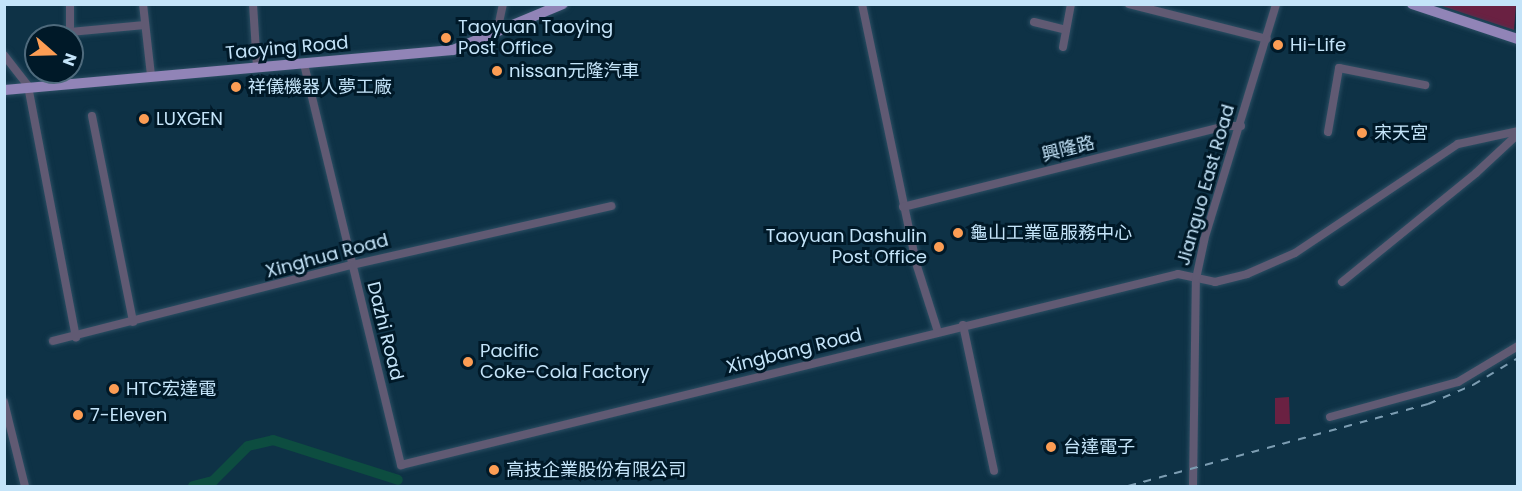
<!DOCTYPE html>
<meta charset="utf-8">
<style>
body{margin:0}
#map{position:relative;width:1522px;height:491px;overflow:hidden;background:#0e3246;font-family:Poppins,"Noto Sans TC",sans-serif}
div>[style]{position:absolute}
.green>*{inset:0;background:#6a2142}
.river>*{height:10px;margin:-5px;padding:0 5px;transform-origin:5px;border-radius:5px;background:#0d4d40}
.roads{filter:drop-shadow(0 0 2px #2b4e63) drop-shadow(0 0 2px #2b4e63)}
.minor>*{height:8px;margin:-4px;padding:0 4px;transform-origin:4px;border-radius:4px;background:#605a73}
.major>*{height:10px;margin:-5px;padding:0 5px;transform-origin:5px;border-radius:5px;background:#9184b7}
.rail>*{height:1.5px;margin-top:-0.75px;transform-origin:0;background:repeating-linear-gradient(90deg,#7c9db2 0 8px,transparent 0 16px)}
.dots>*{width:16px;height:16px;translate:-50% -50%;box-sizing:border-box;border:3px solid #001928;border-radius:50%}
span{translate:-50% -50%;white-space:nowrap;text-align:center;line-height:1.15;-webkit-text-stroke:6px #001928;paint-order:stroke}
.poi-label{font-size:18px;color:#c4e4f9}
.left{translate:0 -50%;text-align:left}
.right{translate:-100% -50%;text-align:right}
.street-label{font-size:18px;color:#c4e4f9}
.frame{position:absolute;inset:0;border:6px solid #c4e4f9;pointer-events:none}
.north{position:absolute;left:24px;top:24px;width:60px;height:60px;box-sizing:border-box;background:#001928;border:2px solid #4e6a7c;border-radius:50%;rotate:110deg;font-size:16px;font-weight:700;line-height:24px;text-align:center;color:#c4e4f9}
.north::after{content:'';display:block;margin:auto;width:21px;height:27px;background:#fc9d54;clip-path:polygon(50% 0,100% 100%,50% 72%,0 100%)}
</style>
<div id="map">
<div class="green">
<i style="clip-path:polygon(1439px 5px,1516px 5px,1514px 30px)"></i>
<i style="clip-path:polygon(1289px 397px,1290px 424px,1275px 424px,1275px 398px)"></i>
</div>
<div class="river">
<i style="left:193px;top:486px;width:21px;rotate:-14deg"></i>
<i style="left:213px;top:481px;width:49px;rotate:-45deg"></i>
<i style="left:248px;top:446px;width:26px;rotate:-13deg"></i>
<i style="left:273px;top:440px;width:131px;rotate:17.7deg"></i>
</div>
<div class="roads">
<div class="minor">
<i style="left:70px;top:4px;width:28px;rotate:90deg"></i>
<i style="left:70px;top:32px;width:75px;rotate:-5.3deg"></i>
<i style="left:143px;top:4px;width:71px;rotate:83.6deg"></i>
<i style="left:253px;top:4px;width:64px;rotate:86.4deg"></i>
<i style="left:862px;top:4px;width:265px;rotate:78.2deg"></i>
<i style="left:916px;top:263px;width:72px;rotate:72.3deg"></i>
<i style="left:1129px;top:4px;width:142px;rotate:14.2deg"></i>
<i style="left:1034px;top:22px;width:33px;rotate:14deg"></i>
<i style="left:497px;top:32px;width:29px;rotate:-78deg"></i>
<i style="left:1063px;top:47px;width:44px;rotate:-79.5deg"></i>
<i style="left:4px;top:55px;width:39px;rotate:52deg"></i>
<i style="left:28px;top:86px;width:256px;rotate:79.2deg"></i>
<i style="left:304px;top:64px;width:413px;rotate:76.4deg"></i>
<i style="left:401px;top:465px;width:800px;rotate:-13.81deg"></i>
<i style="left:1178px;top:274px;width:38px;rotate:12deg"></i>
<i style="left:1215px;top:282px;width:33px;rotate:-14deg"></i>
<i style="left:1247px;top:274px;width:52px;rotate:-23.6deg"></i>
<i style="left:1295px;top:253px;width:196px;rotate:-33.8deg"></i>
<i style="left:1458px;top:144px;width:61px;rotate:-12.2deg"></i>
<i style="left:92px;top:116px;width:210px;rotate:78.7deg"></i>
<i style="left:1328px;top:132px;width:65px;rotate:-80.2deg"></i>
<i style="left:1339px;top:68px;width:88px;rotate:11.2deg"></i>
<i style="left:903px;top:207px;width:333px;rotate:-14.1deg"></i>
<i style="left:1226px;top:126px;width:15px"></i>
<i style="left:1342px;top:282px;width:173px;rotate:-39.1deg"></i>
<i style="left:1476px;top:173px;width:57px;rotate:-42.9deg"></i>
<i style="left:963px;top:325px;width:149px;rotate:78deg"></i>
<i style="left:53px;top:341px;width:309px;rotate:-14.3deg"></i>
<i style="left:352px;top:265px;width:266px;rotate:-12.8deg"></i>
<i style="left:4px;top:402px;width:87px;rotate:76deg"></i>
<i style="left:1330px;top:417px;width:133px;rotate:-15.3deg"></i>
<i style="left:1458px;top:382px;width:70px;rotate:-31deg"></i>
<i style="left:1193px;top:486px;width:207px;rotate:-89.2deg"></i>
<i style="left:1196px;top:279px;width:40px;rotate:-78deg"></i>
<i style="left:1204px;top:240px;width:247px;rotate:-73deg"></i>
</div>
<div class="major">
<i style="left:1412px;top:4px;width:112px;rotate:18.3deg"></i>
<i style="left:4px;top:90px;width:451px;rotate:-5.1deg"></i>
<i style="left:453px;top:50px;width:119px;rotate:-22.7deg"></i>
</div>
</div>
<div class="rail">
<i style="left:1128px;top:486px;width:311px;rotate:-15.3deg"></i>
<i style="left:1428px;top:404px;width:49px;rotate:-22.9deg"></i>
<i style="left:1473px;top:385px;width:52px;rotate:-31deg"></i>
</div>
<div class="dots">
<i style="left:446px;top:38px;background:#fc9d54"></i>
<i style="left:1278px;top:45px;background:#fc9d54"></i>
<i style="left:497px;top:71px;background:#fc9d54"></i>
<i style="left:236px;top:87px;background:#fc9d54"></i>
<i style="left:144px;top:119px;background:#fc9d54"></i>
<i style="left:1362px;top:133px;background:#fc9d54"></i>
<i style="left:958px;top:233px;background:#fc9d54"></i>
<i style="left:939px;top:247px;background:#fc9d54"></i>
<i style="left:468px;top:362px;background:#fc9d54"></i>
<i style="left:114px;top:389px;background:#fc9d54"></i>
<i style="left:78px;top:415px;background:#fc9d54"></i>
<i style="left:1051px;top:447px;background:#fc9d54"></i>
<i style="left:494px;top:470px;background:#fc9d54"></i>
</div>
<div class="poi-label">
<span class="left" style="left:458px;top:38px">Taoyuan Taoying<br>Post Office</span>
<span class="left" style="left:1290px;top:45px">Hi-Life</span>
<span class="left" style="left:509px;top:71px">nissan元隆汽車</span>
<span class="left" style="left:248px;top:87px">祥儀機器人夢工廠</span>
<span class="left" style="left:156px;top:119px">LUXGEN</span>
<span class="left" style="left:1374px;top:133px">宋天宮</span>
<span class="left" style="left:970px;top:233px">龜山工業區服務中心</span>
<span class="right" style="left:927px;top:247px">Taoyuan Dashulin<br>Post Office</span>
<span class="left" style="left:480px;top:362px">Pacific<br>Coke-Cola Factory</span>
<span class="left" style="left:126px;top:389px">HTC宏達電</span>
<span class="left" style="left:90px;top:415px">7-Eleven</span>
<span class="left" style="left:1063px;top:447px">台達電子</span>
<span class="left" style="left:506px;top:470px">高技企業股份有限公司</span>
</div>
<div class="street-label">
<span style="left:287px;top:48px;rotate:-5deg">Taoying Road</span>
<span style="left:1068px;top:149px;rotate:-14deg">興隆路</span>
<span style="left:1206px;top:185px;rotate:-74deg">Jianguo East Road</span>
<span style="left:327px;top:256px;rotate:-15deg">Xinghua Road</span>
<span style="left:385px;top:331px;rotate:76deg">Dazhi Road</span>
<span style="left:794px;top:351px;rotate:-14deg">Xingbang Road</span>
</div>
<div class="frame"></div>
<div class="north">N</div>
</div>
